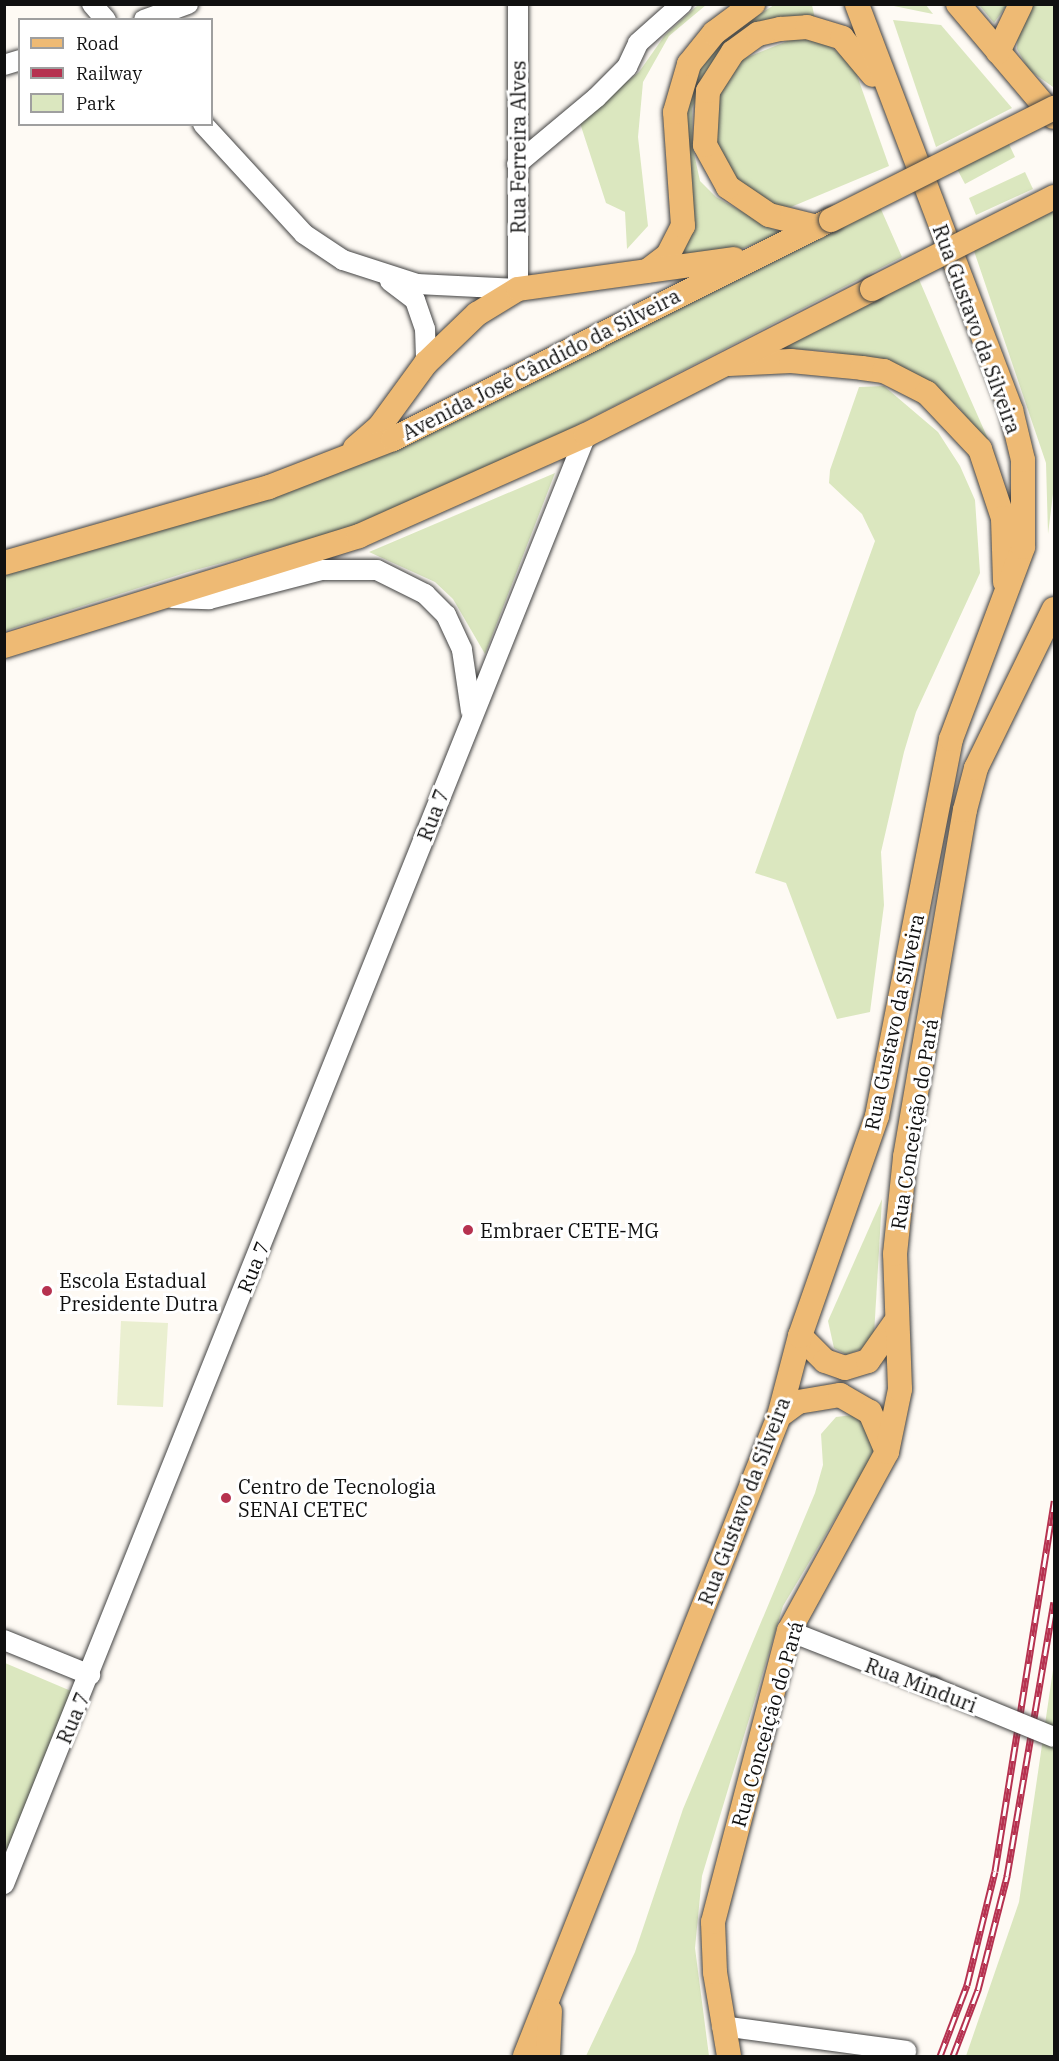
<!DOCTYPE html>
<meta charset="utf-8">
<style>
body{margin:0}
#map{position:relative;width:1059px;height:2061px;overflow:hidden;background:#fefaf4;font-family:"IBM Plex Serif",serif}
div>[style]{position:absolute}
.green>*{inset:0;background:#dbe7bf}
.pitch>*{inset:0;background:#eaefd0}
.roads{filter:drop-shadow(0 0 2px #434343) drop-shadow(0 0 2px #434343)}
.minor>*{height:20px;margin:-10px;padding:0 10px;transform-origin:10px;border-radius:10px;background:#fff}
.major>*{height:24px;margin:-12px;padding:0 12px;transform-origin:12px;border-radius:12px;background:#eeba74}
.rail>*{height:7px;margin-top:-3.5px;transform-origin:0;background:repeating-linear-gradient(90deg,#fff 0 14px,#b63250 0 28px);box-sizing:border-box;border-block:2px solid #b63250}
.bridges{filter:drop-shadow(0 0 2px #434343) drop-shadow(0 0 2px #434343)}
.minor-bridge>*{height:20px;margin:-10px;padding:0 10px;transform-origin:10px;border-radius:10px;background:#fff}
.major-bridge>*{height:24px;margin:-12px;padding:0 12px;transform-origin:12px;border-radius:12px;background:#eeba74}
.dots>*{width:16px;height:16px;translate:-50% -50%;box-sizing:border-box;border:3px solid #fff;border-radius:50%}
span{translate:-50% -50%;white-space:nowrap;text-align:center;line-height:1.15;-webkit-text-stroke:6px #fff;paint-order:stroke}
.street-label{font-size:20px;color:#101010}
.poi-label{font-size:20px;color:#101010}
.left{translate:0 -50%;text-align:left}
.frame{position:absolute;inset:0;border:6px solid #101010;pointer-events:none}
.legend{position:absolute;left:18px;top:18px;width:195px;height:108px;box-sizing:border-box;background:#fff;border:2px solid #9f9f9f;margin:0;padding:8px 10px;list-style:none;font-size:18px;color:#101010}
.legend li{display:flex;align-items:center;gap:12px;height:30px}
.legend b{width:30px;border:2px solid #9f9f9f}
</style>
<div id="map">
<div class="green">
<i style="clip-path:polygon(698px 5px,706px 5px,669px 36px,643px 82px,638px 137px,648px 226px,627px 249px,625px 212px,606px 203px,579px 120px,639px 72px,665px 35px)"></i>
<i style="clip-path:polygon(774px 5px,812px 5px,816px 24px,740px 34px,719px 50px,692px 108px,693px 149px,700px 181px,716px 197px,782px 234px,727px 254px,672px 259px,683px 125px,706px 49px)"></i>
<i style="clip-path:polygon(889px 5px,926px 5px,933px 14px)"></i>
<i style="clip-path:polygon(979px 5px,1007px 5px,994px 23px)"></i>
<i style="clip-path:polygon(1031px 5px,1054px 5px,1053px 87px,1029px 70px,1017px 49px,1018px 25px)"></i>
<i style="clip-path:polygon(893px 20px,941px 25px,1012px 108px,936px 147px)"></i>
<i style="clip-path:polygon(795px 38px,819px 38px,853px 64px,889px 166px,791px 207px,769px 205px,745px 192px,715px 144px,715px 101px,743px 59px)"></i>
<i style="clip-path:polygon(1006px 138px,1015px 157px,965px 184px,955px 165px)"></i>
<i style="clip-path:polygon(1025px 172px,1033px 189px,976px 215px,969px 198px)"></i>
<i style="clip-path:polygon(880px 207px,902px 257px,556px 436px,351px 528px,188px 572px,5px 631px,4px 572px,268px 497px)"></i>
<i style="clip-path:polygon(1054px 211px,1054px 486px,1048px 534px,1046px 463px,973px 248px)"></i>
<i style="clip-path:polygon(918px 277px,965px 387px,996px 457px,958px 406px,908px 372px,830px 351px,770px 348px)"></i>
<i style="clip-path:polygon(884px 386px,938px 432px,960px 466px,975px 500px,980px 573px,916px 712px,904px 752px,881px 852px,884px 905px,870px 1012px,837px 1019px,786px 883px,755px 873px,875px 541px,862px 514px,829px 483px,830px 470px,859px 387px)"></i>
<i style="clip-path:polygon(555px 473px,485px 654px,453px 599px,435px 582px,369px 552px)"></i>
<i style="clip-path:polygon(882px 1199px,874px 1335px,867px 1346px,847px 1355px,834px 1348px,828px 1321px)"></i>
<i style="clip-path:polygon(853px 1415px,878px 1436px,869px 1462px,783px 1606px,702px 1876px,695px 1948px,709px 2056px,586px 2056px,635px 1952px,683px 1809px,815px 1493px,823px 1465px,821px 1434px,836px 1417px)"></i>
<i style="clip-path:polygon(5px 1663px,71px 1691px,5px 1855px)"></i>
<i style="clip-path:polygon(1054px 1663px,1054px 2056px,966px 2056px,1019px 1902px)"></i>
</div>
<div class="pitch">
<i style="clip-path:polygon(121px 1321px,168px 1323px,163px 1407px,117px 1405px)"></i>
</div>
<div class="roads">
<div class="minor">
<i style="left:92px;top:4px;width:21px;rotate:49deg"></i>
<i style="left:144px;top:20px;width:47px;rotate:-20deg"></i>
<i style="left:4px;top:65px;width:17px;rotate:-17deg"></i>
<i style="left:203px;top:124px;width:149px;rotate:47.4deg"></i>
<i style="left:304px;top:234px;width:47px;rotate:33.7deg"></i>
<i style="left:343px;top:260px;width:78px;rotate:18deg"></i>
<i style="left:417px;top:284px;width:101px;rotate:2.8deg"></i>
<i style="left:518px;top:289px;width:285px;rotate:-90deg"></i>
<i style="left:517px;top:164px;width:103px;rotate:-39.9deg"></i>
<i style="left:596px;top:98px;width:44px;rotate:-45deg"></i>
<i style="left:627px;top:67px;width:26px;rotate:-65deg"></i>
<i style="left:638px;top:43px;width:59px;rotate:-41.6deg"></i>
<i style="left:390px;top:281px;width:31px;rotate:37deg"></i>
<i style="left:415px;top:300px;width:31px;rotate:71deg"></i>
<i style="left:425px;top:329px;width:34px;rotate:88deg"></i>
<i style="left:172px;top:598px;width:37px;rotate:2deg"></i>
<i style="left:209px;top:599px;width:117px;rotate:-14.4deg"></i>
<i style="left:322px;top:570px;width:55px"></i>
<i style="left:377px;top:570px;width:54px;rotate:26.6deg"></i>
<i style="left:425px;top:594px;width:30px;rotate:45deg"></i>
<i style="left:446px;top:615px;width:38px;rotate:65deg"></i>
<i style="left:462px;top:650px;width:62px;rotate:81.6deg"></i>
<i style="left:789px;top:1631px;width:154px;rotate:21.4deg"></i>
<i style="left:4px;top:1640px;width:93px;rotate:22.1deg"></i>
<i style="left:4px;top:1884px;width:1562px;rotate:-68.12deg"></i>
<i style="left:722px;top:2026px;width:186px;rotate:7.7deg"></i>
</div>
<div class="major">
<i style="left:958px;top:4px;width:148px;rotate:49.7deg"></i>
<i style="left:998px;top:52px;width:53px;rotate:-64.4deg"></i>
<i style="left:817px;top:227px;width:49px;rotate:-166deg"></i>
<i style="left:769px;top:215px;width:50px;rotate:-145.7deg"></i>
<i style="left:728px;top:187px;width:48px;rotate:-118.7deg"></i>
<i style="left:705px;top:145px;width:54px;rotate:-86.8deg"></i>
<i style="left:708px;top:91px;width:46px;rotate:-57.3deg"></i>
<i style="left:733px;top:52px;width:31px;rotate:-36deg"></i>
<i style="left:758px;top:34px;width:23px;rotate:-13deg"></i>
<i style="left:780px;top:29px;width:27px;rotate:-4deg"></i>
<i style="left:807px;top:27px;width:37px;rotate:17deg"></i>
<i style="left:842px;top:38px;width:48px;rotate:50deg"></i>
<i style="left:647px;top:271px;width:26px;rotate:-37deg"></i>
<i style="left:668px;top:255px;width:33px;rotate:-63deg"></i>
<i style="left:683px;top:226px;width:114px;rotate:-94deg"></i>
<i style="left:675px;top:112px;width:50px;rotate:-73.7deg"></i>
<i style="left:689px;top:64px;width:40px;rotate:-51deg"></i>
<i style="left:714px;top:33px;width:49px;rotate:-36.6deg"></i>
<i style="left:729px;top:364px;width:62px;rotate:-2.8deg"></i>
<i style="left:791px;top:361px;width:71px;rotate:5.6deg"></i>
<i style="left:862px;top:368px;width:22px;rotate:8deg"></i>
<i style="left:884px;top:371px;width:48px;rotate:27.1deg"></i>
<i style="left:927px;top:393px;width:77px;rotate:46.6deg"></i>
<i style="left:980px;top:449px;width:73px;rotate:71.6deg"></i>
<i style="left:1003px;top:518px;width:64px;rotate:88.2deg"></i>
<i style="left:355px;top:448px;width:33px;rotate:-41deg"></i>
<i style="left:380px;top:426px;width:78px;rotate:-53.9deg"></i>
<i style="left:426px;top:363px;width:71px;rotate:-43.9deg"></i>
<i style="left:477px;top:314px;width:48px;rotate:-31.4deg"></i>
<i style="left:518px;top:289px;width:218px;rotate:-7.9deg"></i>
<i style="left:4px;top:563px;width:276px;rotate:-16deg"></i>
<i style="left:269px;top:487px;width:133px;rotate:-21.2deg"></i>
<i style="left:393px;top:439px;width:490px;rotate:-26.6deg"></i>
<i style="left:4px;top:646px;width:372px;rotate:-17.2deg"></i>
<i style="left:359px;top:536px;width:248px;rotate:-24deg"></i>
<i style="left:586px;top:435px;width:321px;rotate:-27deg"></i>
<i style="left:800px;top:1336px;width:35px;rotate:45deg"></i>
<i style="left:825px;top:1361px;width:21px;rotate:19deg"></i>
<i style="left:845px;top:1368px;width:24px;rotate:-17deg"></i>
<i style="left:868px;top:1361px;width:45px;rotate:-54.9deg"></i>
<i style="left:779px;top:1416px;width:24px;rotate:-36deg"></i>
<i style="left:798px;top:1402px;width:43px;rotate:-9.5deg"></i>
<i style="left:840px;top:1395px;width:34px;rotate:30deg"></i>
<i style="left:870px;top:1412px;width:43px;rotate:67deg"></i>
<i style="left:525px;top:2056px;width:689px;rotate:-68.35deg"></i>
<i style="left:779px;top:1416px;width:83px;rotate:-75.3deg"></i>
<i style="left:800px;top:1336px;width:233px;rotate:-70.7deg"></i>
<i style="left:877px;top:1116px;width:384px;rotate:-78.9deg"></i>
<i style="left:951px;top:739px;width:205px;rotate:-69.4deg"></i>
<i style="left:1023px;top:547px;width:87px;rotate:-90deg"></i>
<i style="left:1023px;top:460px;width:51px;rotate:-103.5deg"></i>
<i style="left:1011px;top:410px;width:434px;rotate:-110.8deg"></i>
<i style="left:548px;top:2056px;width:45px;rotate:-87.5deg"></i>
<i style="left:729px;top:2056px;width:85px;rotate:-99.5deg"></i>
<i style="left:715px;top:1972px;width:50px;rotate:-92.3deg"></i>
<i style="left:713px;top:1922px;width:301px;rotate:-75.4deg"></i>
<i style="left:789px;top:1631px;width:204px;rotate:-61.3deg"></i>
<i style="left:887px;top:1452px;width:64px;rotate:-78.3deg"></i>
<i style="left:900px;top:1389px;width:135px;rotate:-92.1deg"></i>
<i style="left:895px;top:1254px;width:98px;rotate:-84.1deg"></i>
<i style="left:905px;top:1157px;width:352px;rotate:-80.2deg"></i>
<i style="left:965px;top:810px;width:43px;rotate:-75.3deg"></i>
<i style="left:976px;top:768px;width:177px;rotate:-63.9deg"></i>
</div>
</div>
<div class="rail">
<i style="left:940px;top:2056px;width:76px;rotate:-69.2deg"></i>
<i style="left:967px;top:1985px;width:117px;rotate:-76.2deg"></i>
<i style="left:995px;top:1871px;width:375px;rotate:-80.9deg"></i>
<i style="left:953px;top:2056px;width:71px;rotate:-69.3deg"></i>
<i style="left:978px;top:1990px;width:118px;rotate:-75.7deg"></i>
<i style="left:1007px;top:1876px;width:278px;rotate:-80.3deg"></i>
</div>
<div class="bridges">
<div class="minor-bridge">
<i style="left:932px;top:1687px;width:132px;rotate:22.3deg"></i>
</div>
<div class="major-bridge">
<i style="left:831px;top:220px;width:250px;rotate:-26.7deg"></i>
<i style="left:872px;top:289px;width:204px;rotate:-26.8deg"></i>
</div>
</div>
<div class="dots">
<i style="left:468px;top:1230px;background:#b63250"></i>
<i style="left:47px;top:1291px;background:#b63250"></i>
<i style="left:226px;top:1498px;background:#b63250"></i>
</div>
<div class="street-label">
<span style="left:518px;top:147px;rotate:-90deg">Rua Ferreira Alves</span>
<span style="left:977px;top:329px;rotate:70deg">Rua Gustavo da Silveira</span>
<span style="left:541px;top:364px;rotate:-27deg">Avenida José Cândido da Silveira</span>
<span style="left:433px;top:815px;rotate:-69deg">Rua 7</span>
<span style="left:894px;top:1022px;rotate:-78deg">Rua Gustavo da Silveira</span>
<span style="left:914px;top:1124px;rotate:-81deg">Rua Conceição do Pará</span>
<span style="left:253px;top:1267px;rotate:-68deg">Rua 7</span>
<span style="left:744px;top:1501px;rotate:-69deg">Rua Gustavo da Silveira</span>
<span style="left:921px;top:1685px;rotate:21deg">Rua Minduri</span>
<span style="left:73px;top:1718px;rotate:-67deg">Rua 7</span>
<span style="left:767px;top:1724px;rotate:-74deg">Rua Conceição do Pará</span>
</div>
<div class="poi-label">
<span class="left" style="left:480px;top:1230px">Embraer CETE-MG</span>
<span class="left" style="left:59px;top:1292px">Escola Estadual<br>Presidente Dutra</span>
<span class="left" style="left:238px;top:1498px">Centro de Tecnologia<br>SENAI CETEC</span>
</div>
<div class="frame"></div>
<ul class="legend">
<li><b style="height:8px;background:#eeba74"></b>Road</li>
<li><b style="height:8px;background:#b63250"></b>Railway</li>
<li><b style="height:16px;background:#dbe7bf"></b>Park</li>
</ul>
</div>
